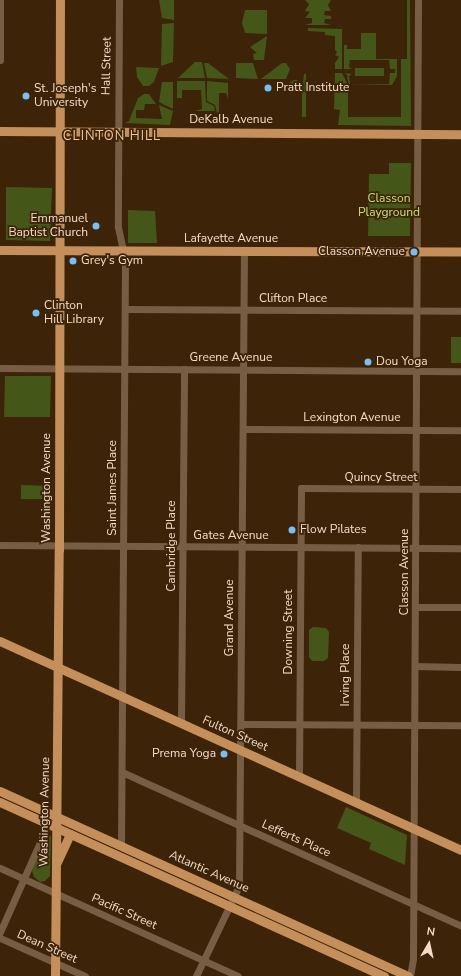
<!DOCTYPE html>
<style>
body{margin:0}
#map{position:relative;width:461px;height:976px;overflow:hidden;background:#3d2308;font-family:"Nunito Sans",sans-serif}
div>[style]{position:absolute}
.green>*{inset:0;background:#445618}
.minor>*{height:7px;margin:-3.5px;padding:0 3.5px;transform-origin:3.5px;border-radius:3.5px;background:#785d45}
.major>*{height:9px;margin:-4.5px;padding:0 4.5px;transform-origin:4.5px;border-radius:4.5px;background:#c58f5c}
.dots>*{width:11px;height:11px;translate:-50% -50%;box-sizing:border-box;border:2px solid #3d2308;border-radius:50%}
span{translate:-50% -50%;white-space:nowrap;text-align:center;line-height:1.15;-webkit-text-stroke:3.5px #3d2308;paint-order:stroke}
.street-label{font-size:12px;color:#f3ddca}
.poi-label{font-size:12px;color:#f3ddca}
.left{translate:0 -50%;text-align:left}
.right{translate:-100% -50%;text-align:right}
.park-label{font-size:12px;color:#c2e477}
.neighbourhood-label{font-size:13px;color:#efc59f;letter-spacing:1px}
.north{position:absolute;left:409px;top:924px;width:40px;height:40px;-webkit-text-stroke:3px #3d2308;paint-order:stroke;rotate:9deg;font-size:11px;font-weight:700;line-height:16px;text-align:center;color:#f3ddca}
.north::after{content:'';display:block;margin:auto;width:14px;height:18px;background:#f3ddca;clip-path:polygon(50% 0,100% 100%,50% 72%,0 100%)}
</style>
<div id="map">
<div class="green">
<i style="clip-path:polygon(159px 0,174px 0,174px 20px,162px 18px)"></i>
<i style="clip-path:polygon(305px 0,331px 0,328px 5px,331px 11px,325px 11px,324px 15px,331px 16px,331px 19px,325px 19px,324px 23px,331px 25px,305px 25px,312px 23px,312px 18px,305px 18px,310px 12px,305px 11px,309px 4px)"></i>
<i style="clip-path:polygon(407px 0,410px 0,411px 126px,338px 125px,340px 110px,334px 109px,335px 73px,342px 73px,348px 85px,348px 117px,401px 117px,401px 59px,407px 59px)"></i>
<i style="clip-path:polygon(245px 10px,267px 10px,267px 34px,245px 33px,242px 23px)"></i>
<i style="clip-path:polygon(174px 23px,173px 62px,161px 66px,162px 24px)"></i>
<i style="clip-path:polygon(308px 28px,342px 29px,342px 69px,335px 69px,335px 63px,339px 57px,335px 55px,337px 52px,335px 50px,335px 36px,325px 35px,325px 32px,308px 31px)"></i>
<i style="clip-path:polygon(361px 33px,376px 33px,376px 59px,397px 59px,397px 76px,392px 85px,349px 84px,347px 77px,348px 76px,345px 73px,352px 74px,349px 76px,350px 84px,389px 84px,390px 73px,395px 73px,395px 69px,390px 69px,389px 60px,350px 60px,349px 67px,352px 69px,344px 69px,344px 45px,347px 45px,347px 49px,361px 49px)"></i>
<i style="clip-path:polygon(267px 36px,264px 60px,254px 60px,253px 54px,257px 53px,250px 47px)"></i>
<i style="clip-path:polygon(195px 62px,202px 62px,205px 78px,178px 78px)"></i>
<i style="clip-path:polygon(204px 63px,208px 63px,229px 79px,207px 78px)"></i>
<i style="clip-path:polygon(236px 63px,253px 63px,258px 79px,236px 78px)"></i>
<i style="clip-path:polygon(282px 63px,286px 63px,290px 69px,286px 79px,261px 79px)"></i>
<i style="clip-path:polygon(136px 67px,159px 68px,154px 82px,149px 86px,143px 86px,137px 77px)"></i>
<i style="clip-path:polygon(355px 68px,384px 68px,384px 76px,355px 76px)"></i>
<i style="clip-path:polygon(304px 74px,306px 74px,306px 117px,302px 117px,302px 87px,290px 86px,290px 82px,294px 80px,298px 80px,296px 83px,299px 84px,303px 83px)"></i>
<i style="clip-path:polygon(177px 81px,205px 81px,206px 102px,214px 106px,215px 111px,195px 111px,202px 109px,201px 90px,182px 90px,182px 98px,177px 98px)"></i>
<i style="clip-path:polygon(207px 81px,228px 83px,228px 99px,226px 93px,219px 93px,219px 113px,217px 113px,215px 105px,207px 101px)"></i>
<i style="clip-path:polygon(162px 82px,173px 82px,173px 109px,159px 102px)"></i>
<i style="clip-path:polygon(144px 94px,149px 94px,156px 104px,145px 104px,144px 110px,136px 110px,136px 118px,162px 119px,159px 105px,173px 111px,170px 125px,125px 123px,129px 121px,138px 98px)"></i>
<i style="clip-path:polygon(389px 163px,411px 163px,410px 236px,368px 236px,369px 174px,389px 174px)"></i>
<i style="clip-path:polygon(6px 187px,52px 188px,50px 241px,6px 240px)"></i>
<i style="clip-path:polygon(128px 210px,155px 211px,157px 243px,128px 243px)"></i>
<i style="clip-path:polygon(451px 337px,461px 337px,461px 363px,451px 363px)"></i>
<i style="clip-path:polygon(5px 376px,51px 376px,50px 417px,4px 417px)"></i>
<i style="clip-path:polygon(21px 485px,50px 486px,50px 499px,21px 499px)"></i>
<i style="clip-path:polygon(313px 627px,326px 628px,329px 632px,328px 658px,324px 661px,312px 661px,309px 657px,309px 630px)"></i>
<i style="clip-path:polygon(346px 807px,407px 835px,405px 865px,369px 849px,371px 843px,337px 828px)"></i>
<i style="clip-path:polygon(46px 834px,51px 836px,50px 876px,45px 881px,40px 882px,34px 877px,32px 871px)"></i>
</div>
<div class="minor">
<i style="left:119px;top:0;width:227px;rotate:90.3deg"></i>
<i style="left:118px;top:227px;width:35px;rotate:78deg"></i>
<i style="left:125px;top:261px;width:585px;rotate:90.39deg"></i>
<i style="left:0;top:60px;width:60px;rotate:-90deg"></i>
<i style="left:125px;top:309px;width:336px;rotate:0.3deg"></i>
<i style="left:0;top:368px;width:461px;rotate:0.4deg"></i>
<i style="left:243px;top:429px;width:218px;rotate:0.3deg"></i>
<i style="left:0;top:545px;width:461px;rotate:0.4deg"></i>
<i style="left:415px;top:607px;width:46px"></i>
<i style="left:415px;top:666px;width:46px;rotate:1.2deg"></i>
<i style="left:181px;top:723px;width:354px;rotate:-89.5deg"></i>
<i style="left:241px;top:724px;width:220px;rotate:0.3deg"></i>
<i style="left:122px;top:772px;width:372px;rotate:24.4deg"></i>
<i style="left:299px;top:776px;width:288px;rotate:-89.6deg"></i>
<i style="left:301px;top:488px;width:160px;rotate:0.4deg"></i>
<i style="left:356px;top:802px;width:255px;rotate:-89.6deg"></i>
<i style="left:0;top:868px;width:261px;rotate:24.4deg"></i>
<i style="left:0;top:932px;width:118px;rotate:-66deg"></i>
<i style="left:0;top:938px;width:93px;rotate:24.1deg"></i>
<i style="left:196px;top:976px;width:100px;rotate:-64.5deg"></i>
<i style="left:239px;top:886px;width:635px;rotate:-89.55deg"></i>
<i style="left:410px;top:976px;width:17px;rotate:-80deg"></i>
<i style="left:413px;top:959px;width:959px;rotate:-89.7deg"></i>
</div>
<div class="major">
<i style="left:0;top:131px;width:461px;rotate:0.4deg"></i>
<i style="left:0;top:250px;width:461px;rotate:0.2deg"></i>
<i style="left:0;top:641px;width:506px;rotate:24.39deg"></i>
<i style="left:0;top:791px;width:448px;rotate:24.4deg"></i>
<i style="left:0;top:802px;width:422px;rotate:24.4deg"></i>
<i style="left:57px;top:862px;width:31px;rotate:-65deg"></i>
<i style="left:55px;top:976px;width:426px;rotate:-89.5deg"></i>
<i style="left:59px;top:550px;width:550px;rotate:-89.9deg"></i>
</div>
<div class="dots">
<i style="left:268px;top:88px;background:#78bff7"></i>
<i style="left:26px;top:96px;background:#78bff7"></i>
<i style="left:96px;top:226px;background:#78bff7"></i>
<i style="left:414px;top:252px;background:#78bff7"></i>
<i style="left:73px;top:261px;background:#78bff7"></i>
<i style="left:36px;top:313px;background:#78bff7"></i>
<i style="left:368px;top:362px;background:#78bff7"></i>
<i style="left:292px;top:530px;background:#78bff7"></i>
<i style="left:224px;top:754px;background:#78bff7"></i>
</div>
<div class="street-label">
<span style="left:107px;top:66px;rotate:-89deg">Hall Street</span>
<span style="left:231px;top:120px">DeKalb Avenue</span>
<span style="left:231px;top:239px">Lafayette Avenue</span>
<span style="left:293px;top:299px">Clifton Place</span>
<span style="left:231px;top:358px">Greene Avenue</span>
<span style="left:352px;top:418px">Lexington Avenue</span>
<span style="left:381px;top:478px">Quincy Street</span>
<span style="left:47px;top:488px;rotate:-90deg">Washington Avenue</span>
<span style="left:113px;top:488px;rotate:-90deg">Saint James Place</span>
<span style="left:231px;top:536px">Gates Avenue</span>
<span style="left:172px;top:546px;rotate:-90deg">Cambridge Place</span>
<span style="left:405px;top:572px;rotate:-90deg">Classon Avenue</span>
<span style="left:230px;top:618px;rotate:-90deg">Grand Avenue</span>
<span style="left:289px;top:632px;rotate:-90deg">Downing Street</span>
<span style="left:346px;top:675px;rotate:-90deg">Irving Place</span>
<span style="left:235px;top:734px;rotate:24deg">Fulton Street</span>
<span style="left:45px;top:812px;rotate:-89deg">Washington Avenue</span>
<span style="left:296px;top:839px;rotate:24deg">Lefferts Place</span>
<span style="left:209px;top:872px;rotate:24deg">Atlantic Avenue</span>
<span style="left:124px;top:912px;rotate:24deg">Pacific Street</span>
<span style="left:47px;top:947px;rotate:24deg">Dean Street</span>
</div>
<div class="poi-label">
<span class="left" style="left:276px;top:88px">Pratt Institute</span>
<span class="left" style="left:34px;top:96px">St. Joseph's<br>University</span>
<span class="right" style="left:88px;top:226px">Emmanuel<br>Baptist Church</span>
<span class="right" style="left:405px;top:252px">Classon Avenue</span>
<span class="left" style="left:81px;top:261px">Grey's Gym</span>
<span class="left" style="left:44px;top:313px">Clinton<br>Hill Library</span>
<span class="left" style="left:376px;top:362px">Dou Yoga</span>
<span class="left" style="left:300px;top:530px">Flow Pilates</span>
<span class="right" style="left:216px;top:754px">Prema Yoga</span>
</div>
<div class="park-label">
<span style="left:389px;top:206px">Classon<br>Playground</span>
</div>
<div class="neighbourhood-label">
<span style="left:112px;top:136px">CLINTON HILL</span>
</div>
<div class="north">N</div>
</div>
